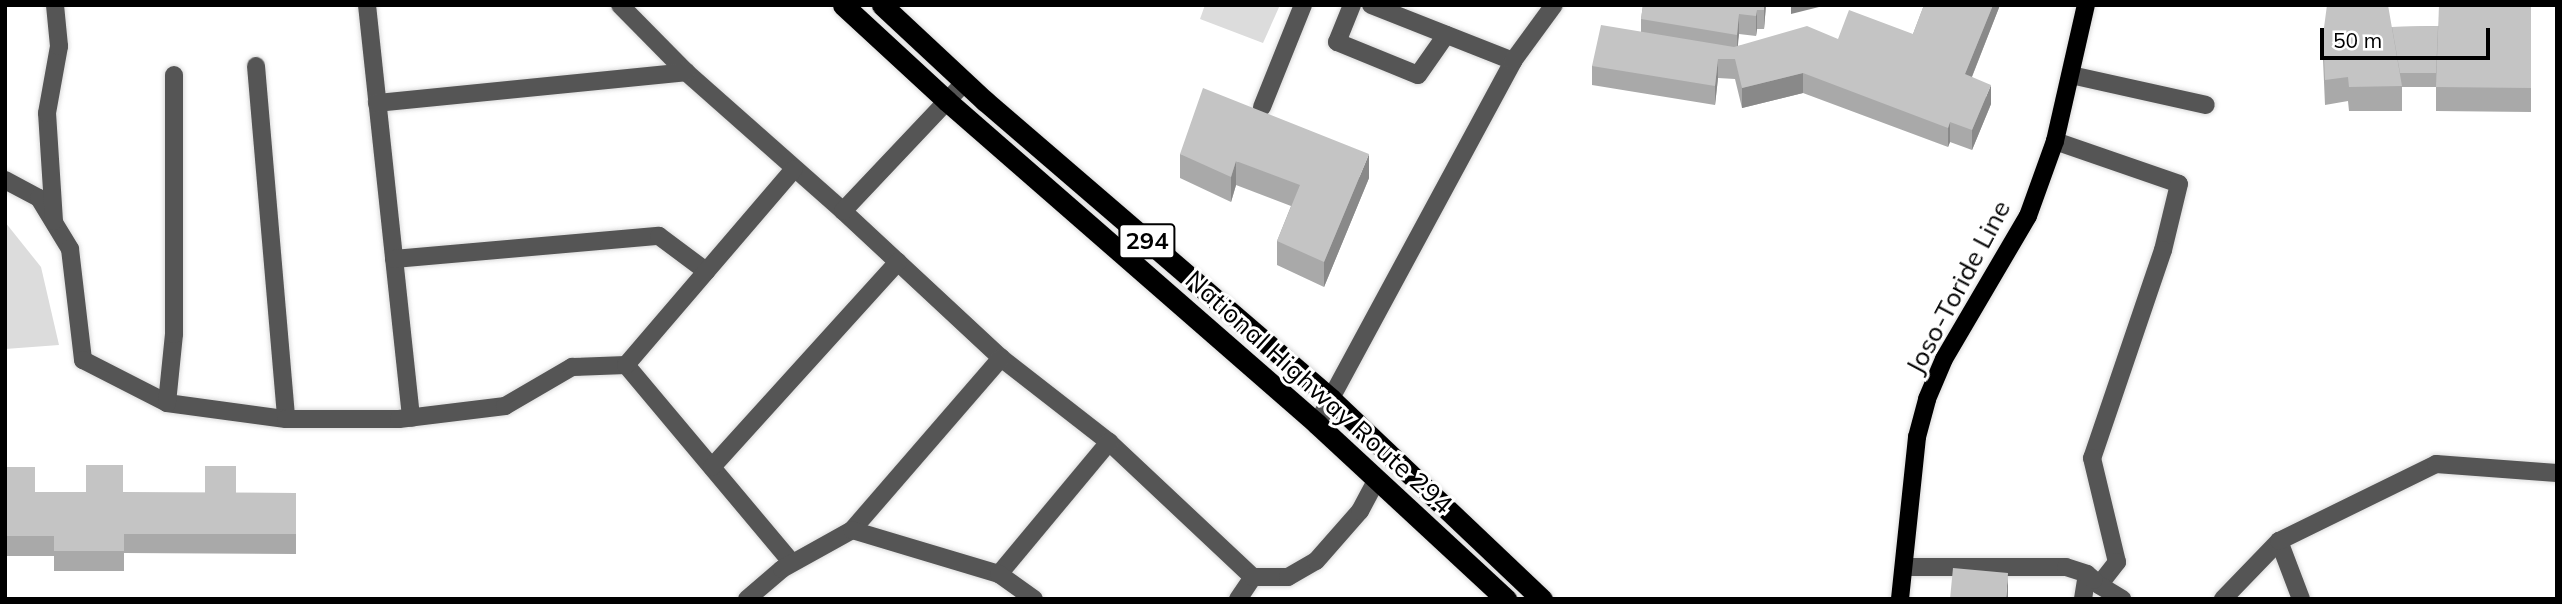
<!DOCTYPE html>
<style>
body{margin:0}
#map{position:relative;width:2562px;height:604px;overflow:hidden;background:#fff;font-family:Mulish,sans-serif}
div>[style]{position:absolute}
.green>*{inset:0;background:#dcdcdc}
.roads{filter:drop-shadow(0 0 2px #dbdbdb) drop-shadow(0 0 2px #dbdbdb)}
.minor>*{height:18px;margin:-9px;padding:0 9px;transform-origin:9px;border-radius:9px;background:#555}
.major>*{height:18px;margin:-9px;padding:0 9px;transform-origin:9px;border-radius:9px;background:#000}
.highway>*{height:21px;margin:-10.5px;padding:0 10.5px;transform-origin:10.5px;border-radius:10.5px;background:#000}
.wall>*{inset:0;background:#a9a9a9}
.shaded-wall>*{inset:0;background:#898989}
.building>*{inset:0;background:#c4c4c4}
span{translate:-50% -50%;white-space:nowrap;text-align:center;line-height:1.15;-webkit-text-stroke:6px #fff;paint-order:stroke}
.shield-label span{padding:2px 5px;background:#fff;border:2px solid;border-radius:5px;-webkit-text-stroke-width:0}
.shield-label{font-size:24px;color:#000;font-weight:700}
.street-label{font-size:26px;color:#000}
.frame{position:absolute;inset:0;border:7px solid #000;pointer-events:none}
.scale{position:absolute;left:2320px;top:28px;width:170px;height:32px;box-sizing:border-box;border:4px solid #000;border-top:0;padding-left:9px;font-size:21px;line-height:24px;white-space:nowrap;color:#000;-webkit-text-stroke:5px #fff;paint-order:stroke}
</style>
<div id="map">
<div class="green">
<i style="clip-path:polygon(1205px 5px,1280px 5px,1263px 43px,1200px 19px)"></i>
<i style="clip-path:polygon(5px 222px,41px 267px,59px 345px,5px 349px)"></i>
</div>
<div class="roads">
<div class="minor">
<i style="left:367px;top:5px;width:415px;rotate:83.9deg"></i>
<i style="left:620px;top:5px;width:94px;rotate:45.4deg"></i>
<i style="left:686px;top:72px;width:210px;rotate:41.5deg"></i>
<i style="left:843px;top:211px;width:216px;rotate:42.9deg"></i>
<i style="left:1001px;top:358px;width:137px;rotate:37.9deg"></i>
<i style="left:1109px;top:442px;width:197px;rotate:43.2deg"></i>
<i style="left:1253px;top:577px;width:27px;rotate:124deg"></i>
<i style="left:1352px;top:5px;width:40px;rotate:112deg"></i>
<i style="left:1337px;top:42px;width:87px;rotate:22.2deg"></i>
<i style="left:1418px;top:75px;width:49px;rotate:-55deg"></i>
<i style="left:1371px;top:5px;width:153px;rotate:21.5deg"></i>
<i style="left:256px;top:66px;width:354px;rotate:85.1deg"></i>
<i style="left:2071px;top:75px;width:138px;rotate:12.5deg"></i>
<i style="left:377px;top:103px;width:311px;rotate:-5.7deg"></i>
<i style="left:1262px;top:107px;width:110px;rotate:-68.1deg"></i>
<i style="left:2055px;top:141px;width:131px;rotate:19.1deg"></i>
<i style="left:2179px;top:184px;width:68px;rotate:103.6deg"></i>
<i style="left:2163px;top:250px;width:220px;rotate:108.8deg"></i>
<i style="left:2092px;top:458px;width:107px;rotate:76.5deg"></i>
<i style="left:2117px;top:562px;width:29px;rotate:128deg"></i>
<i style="left:2099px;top:585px;width:27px;rotate:31deg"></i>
<i style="left:5px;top:180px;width:38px;rotate:28deg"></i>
<i style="left:39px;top:198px;width:60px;rotate:58.7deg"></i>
<i style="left:70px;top:249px;width:112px;rotate:83.3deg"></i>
<i style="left:83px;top:360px;width:94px;rotate:27.1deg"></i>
<i style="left:167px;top:403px;width:120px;rotate:7.7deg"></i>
<i style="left:286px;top:419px;width:113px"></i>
<i style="left:399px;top:419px;width:107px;rotate:-7deg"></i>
<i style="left:505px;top:406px;width:78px;rotate:-30.2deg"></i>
<i style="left:572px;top:367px;width:54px;rotate:-2.1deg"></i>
<i style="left:626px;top:365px;width:258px;rotate:50deg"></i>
<i style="left:843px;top:211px;width:178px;rotate:-46.6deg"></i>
<i style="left:54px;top:221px;width:108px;rotate:-93.7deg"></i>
<i style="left:47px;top:113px;width:68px;rotate:-79.8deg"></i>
<i style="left:59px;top:46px;width:41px;rotate:-95.6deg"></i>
<i style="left:394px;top:259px;width:266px;rotate:-5deg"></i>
<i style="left:659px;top:236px;width:59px;rotate:36.7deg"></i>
<i style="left:626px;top:365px;width:258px;rotate:-49.4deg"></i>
<i style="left:167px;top:403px;width:69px;rotate:-84.2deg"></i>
<i style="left:174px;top:334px;width:259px;rotate:-90deg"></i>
<i style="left:1317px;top:424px;width:413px;rotate:-61.6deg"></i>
<i style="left:1513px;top:61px;width:69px;rotate:-53.8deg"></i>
<i style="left:712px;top:467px;width:277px;rotate:-47.8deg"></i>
<i style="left:852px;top:530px;width:228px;rotate:-49.1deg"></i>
<i style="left:2279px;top:541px;width:62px;rotate:69.2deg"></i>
<i style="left:1904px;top:567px;width:162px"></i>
<i style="left:2066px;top:567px;width:22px;rotate:18deg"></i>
<i style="left:999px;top:574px;width:172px;rotate:-50.2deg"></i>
<i style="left:1253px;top:577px;width:35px"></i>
<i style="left:1288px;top:577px;width:32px;rotate:-30deg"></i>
<i style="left:1316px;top:561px;width:67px;rotate:-48.7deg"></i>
<i style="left:1360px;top:511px;width:36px;rotate:-62deg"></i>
<i style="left:747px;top:599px;width:46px;rotate:-40.6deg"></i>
<i style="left:782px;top:569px;width:80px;rotate:-29.1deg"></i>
<i style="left:852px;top:530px;width:153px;rotate:16.7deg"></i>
<i style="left:999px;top:574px;width:43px;rotate:35.5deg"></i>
<i style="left:2083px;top:599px;width:25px;rotate:-81deg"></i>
<i style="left:2087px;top:574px;width:9px;rotate:41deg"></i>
<i style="left:2223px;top:599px;width:81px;rotate:-46deg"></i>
<i style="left:2279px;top:541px;width:175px;rotate:-26.1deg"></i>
<i style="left:2436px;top:464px;width:121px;rotate:4.3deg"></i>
</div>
<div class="major">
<i style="left:1900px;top:599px;width:163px;rotate:-84deg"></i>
<i style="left:1917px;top:437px;width:39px;rotate:-75deg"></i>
<i style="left:1927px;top:399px;width:43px;rotate:-67deg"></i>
<i style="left:1944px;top:359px;width:166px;rotate:-59.6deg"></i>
<i style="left:2028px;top:216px;width:80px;rotate:-70.2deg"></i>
<i style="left:2055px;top:141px;width:139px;rotate:-77.2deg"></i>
</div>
<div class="highway">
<i style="left:843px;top:5px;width:142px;rotate:42.7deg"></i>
<i style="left:947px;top:101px;width:491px;rotate:41.1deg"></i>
<i style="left:1317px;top:424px;width:258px;rotate:42.8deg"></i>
<i style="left:882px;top:5px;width:141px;rotate:43deg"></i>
<i style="left:985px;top:101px;width:457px;rotate:40.7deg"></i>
<i style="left:1331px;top:399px;width:291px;rotate:43.5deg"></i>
</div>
</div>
<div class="wall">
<i style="clip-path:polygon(1643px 5px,1766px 5px,1764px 29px,1757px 29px,1756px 36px,1739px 34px,1737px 46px,1913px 34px,1924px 5px,2000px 5px,1972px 77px,1991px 104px,1972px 150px,1950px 142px,1948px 147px,1803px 93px,1742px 108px,1735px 79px,1718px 78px,1715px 105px,1592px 85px,1592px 66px,1641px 32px,1641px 19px)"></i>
<i style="clip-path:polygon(2531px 5px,2531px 112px,2436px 111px,2436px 87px,2402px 87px,2402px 111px,2349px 111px,2348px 101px,2325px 105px,2323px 59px,2323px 35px,2392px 27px,2438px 26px)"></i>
<i style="clip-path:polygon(1180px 154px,1369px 178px,1324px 287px,1277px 265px,1277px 241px,1291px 206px,1236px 185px,1231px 202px,1180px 178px)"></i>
<i style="clip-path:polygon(5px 467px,35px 492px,296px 493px,296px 554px,124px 553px,124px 571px,54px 571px,54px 556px,5px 556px)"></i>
</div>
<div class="shaded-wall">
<i style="clip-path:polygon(1764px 5px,1766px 5px,1764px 29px)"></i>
<i style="clip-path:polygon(1791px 5px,1827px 5px,1791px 14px)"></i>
<i style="clip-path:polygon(1993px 5px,2000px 5px,1965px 94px,1965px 74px)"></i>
<i style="clip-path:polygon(1757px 10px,1757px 29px,1756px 36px,1756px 16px)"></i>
<i style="clip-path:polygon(1739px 14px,1739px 34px,1737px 55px,1737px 35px)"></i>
<i style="clip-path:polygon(1718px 59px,1718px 78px,1715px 105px,1715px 86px)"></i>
<i style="clip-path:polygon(1803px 73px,1803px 93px,1742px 108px,1742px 88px)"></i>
<i style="clip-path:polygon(1991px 85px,1991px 104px,1972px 150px,1972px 130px)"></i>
<i style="clip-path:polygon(1950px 122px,1950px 142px,1948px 147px,1948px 128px)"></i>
<i style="clip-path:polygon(1369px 154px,1369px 178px,1324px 287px,1324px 262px)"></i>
<i style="clip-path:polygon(1236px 161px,1236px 185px,1231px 202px,1231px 177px)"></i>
<i style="clip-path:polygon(2008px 573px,2008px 599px,2006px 599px)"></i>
</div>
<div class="building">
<i style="clip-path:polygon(1643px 5px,1764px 5px,1764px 10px,1757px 10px,1756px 16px,1739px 14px,1737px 35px,1641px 19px)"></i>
<i style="clip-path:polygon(1924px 5px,1993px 5px,1965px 74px,1991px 85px,1972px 130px,1950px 122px,1948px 128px,1803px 73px,1742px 88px,1735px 59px,1718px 59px,1715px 86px,1592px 66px,1601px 25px,1734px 47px,1807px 26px,1838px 39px,1849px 10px,1913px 34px)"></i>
<i style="clip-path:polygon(2327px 5px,2388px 5px,2402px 86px,2349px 87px,2348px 77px,2325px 80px,2323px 35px)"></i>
<i style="clip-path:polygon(2439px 5px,2531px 5px,2531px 88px,2436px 87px)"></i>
<i style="clip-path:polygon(2438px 26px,2436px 73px,2400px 73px,2392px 27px)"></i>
<i style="clip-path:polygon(1203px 88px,1369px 154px,1324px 262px,1277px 241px,1300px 185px,1236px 161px,1231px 177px,1180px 154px)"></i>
<i style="clip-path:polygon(86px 465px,123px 465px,123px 493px,205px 493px,205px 466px,236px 466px,236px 493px,296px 493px,296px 534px,124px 534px,124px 551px,54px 551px,54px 536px,5px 536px,5px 467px,35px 467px,35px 492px,86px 492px)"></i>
<i style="clip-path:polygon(1953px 568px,2008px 573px,2006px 599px,1950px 599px)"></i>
</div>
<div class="shield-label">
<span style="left:1147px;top:241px">294</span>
</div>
<div class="street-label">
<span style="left:1958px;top:287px;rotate:-62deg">Joso-Toride Line</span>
<span style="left:1319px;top:392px;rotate:42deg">National Highway Route 294</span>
</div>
<div class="frame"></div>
<div class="scale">50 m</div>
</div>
